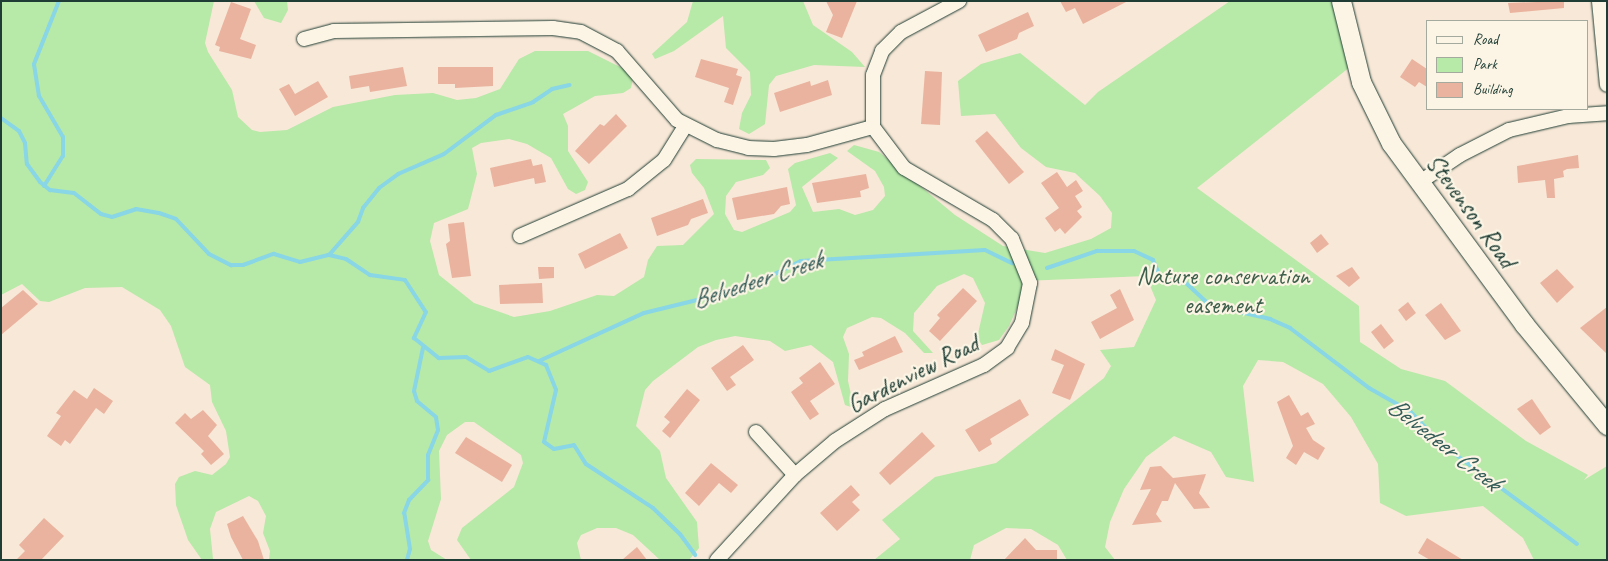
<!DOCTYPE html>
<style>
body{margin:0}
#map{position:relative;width:1608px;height:561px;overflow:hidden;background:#f8e8d7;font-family:Caveat,sans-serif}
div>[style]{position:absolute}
.green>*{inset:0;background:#b7e9a8}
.stream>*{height:4px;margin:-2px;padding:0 2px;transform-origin:2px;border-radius:2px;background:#88d6e6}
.building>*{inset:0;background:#eab39f}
.roads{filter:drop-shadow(0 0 1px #1f3d34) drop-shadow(0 0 1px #1f3d34)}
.street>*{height:14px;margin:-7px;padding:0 7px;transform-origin:7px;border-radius:7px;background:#fcf5e5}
.secondary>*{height:19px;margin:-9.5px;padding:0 9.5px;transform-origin:9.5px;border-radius:9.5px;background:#fcf5e5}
span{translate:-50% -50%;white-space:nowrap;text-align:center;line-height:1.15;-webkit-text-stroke:4.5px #fcf5e5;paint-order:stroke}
.street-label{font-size:25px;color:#1f3d34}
.park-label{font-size:25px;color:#3d5f4b}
.water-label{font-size:26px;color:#345c58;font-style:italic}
.frame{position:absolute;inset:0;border:2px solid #1f3d34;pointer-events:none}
.legend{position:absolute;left:1426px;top:20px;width:162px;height:90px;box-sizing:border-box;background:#fcf5e5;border:1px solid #a4ab9e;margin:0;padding:6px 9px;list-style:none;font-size:15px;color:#1f3d34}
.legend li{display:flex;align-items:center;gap:10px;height:25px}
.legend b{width:25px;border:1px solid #a4ab9e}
</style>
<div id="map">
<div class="green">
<i style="clip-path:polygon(1px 1px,214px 1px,205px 43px,208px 52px,232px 90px,238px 117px,252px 130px,260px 132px,287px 130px,333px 107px,395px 95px,433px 93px,457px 100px,476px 98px,500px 89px,519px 59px,535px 51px,588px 51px,628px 71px,633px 78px,631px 88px,623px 93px,595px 96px,563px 114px,568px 126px,568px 151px,588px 182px,585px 190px,576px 194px,568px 189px,551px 158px,527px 144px,509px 139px,481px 143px,472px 148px,477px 174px,468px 209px,434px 223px,430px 241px,439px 275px,474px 303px,514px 317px,550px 311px,597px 295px,614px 296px,644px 277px,648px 260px,657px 246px,683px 245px,714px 214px,704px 188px,692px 173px,690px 165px,696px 159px,766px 160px,770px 168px,763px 175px,736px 182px,726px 196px,725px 214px,734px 230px,742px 232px,790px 212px,796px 205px,788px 169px,795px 163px,830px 153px,838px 158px,802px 187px,813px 212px,839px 209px,855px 215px,873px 210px,885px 196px,884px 187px,875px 171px,847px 151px,854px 145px,879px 152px,955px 215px,1003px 246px,1045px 253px,1091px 239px,1111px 228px,1112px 213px,1100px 196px,1075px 173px,1046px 167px,1021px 148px,995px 114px,961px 116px,958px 81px,981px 64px,1020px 53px,1085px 105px,1098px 92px,1230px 1px,1332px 1px,1355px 63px,1197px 188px,1359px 306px,1360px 342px,1401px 369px,1445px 381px,1526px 441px,1588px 475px,1584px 480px,1607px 466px,1607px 560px,1534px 560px,1523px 538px,1483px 506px,1406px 516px,1380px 503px,1378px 464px,1351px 417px,1323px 384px,1283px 362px,1258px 360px,1243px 386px,1254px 482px,1226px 477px,1211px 452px,1174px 436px,1146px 457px,1124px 489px,1110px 522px,1105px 547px,1115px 560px,1067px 560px,1058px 545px,1031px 529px,1006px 528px,974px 545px,970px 560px,874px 560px,900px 539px,882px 520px,935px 477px,996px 463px,1104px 378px,1111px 366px,1100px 350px,1134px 347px,1156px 300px,1146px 276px,1023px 281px,1021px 299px,1009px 326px,999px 340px,982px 345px,977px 338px,985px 303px,973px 278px,964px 274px,937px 286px,914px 313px,913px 331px,933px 353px,924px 353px,905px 333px,881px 318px,872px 317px,847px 328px,843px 337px,849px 354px,848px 381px,854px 408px,845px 405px,833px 362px,811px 345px,785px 351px,770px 341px,735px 336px,716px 340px,698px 347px,653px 381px,645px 390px,636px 426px,660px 451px,666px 478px,697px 522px,699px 548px,689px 560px,660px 560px,633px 535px,616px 528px,597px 528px,581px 535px,577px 543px,581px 560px,471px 560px,457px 540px,462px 528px,514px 487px,523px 463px,521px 455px,474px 422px,465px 422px,447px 435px,439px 451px,441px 499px,428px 541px,431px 550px,447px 560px,269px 560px,270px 551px,263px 533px,266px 516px,258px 501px,249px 496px,216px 512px,210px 529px,213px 559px,202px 560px,188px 540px,176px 505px,175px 484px,179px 477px,195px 471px,212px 475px,226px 464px,230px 457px,226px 431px,212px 402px,210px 385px,185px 367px,171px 326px,160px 310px,122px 287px,85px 288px,49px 302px,40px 301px,22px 284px,1px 295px)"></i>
<i style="clip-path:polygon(254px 1px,287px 1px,288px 10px,281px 23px,264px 18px)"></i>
<i style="clip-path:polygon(693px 1px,803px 1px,813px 25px,852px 52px,865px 67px,814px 65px,776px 76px,769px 85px,765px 124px,749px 134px,739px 129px,742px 113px,751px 95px,750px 72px,726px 48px,723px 16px,674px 51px,655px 59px,652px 54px,687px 22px)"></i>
</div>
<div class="stream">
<i style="left:1px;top:118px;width:22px;rotate:36deg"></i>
<i style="left:19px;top:131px;width:13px;rotate:63deg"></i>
<i style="left:25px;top:143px;width:21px;rotate:85deg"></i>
<i style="left:27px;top:164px;width:22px;rotate:54deg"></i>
<i style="left:40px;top:182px;width:13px;rotate:39deg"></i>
<i style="left:50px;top:190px;width:24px;rotate:7deg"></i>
<i style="left:74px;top:193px;width:34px;rotate:38deg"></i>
<i style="left:101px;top:214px;width:11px;rotate:15deg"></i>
<i style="left:112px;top:217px;width:25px;rotate:-18deg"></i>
<i style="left:136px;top:209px;width:23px;rotate:10deg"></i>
<i style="left:159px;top:213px;width:18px;rotate:19deg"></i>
<i style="left:176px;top:219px;width:48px;rotate:46.7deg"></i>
<i style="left:209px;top:254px;width:25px;rotate:27deg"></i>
<i style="left:231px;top:265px;width:12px"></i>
<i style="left:243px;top:265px;width:33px;rotate:-20deg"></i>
<i style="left:274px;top:254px;width:27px;rotate:17deg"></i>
<i style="left:300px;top:262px;width:30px;rotate:-14deg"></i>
<i style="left:329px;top:255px;width:17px;rotate:13deg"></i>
<i style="left:346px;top:259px;width:29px;rotate:34deg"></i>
<i style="left:370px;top:275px;width:35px;rotate:8deg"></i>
<i style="left:405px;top:280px;width:38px;rotate:57deg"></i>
<i style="left:426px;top:312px;width:29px;rotate:115deg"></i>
<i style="left:414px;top:338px;width:32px;rotate:39deg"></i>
<i style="left:439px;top:358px;width:27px;rotate:-2deg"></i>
<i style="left:466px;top:357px;width:27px;rotate:31deg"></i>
<i style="left:489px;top:371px;width:41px;rotate:-19.7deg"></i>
<i style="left:528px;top:357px;width:20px;rotate:24deg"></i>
<i style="left:546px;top:365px;width:27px;rotate:68deg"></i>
<i style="left:556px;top:390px;width:53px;rotate:103deg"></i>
<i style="left:544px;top:442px;width:12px;rotate:35deg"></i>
<i style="left:554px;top:449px;width:20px;rotate:-11deg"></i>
<i style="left:574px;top:445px;width:22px;rotate:58deg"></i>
<i style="left:586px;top:464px;width:80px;rotate:33.3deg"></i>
<i style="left:653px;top:508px;width:37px;rotate:44deg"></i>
<i style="left:680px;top:534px;width:26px;rotate:54deg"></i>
<i style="left:44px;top:186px;width:36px;rotate:-58deg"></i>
<i style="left:63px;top:156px;width:19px;rotate:-90deg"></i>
<i style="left:63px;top:137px;width:48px;rotate:-120.3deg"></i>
<i style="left:39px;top:96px;width:32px;rotate:-99deg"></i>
<i style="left:34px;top:64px;width:68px;rotate:-68.4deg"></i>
<i style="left:329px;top:255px;width:44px;rotate:-48.7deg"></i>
<i style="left:358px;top:222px;width:15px;rotate:-70deg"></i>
<i style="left:363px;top:208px;width:26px;rotate:-51deg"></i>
<i style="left:379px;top:188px;width:24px;rotate:-36deg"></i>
<i style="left:398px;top:174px;width:50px;rotate:-23.5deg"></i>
<i style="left:444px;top:154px;width:65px;rotate:-36.9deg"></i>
<i style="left:496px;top:115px;width:39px;rotate:-19deg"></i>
<i style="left:533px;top:102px;width:23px;rotate:-34deg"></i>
<i style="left:552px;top:89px;width:18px;rotate:-13deg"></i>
<i style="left:1047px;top:268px;width:53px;rotate:-18.8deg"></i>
<i style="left:1097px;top:251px;width:37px"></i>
<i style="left:1134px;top:251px;width:21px;rotate:25deg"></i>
<i style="left:1153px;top:260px;width:21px;rotate:67deg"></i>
<i style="left:1161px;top:279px;width:25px;rotate:9deg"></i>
<i style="left:1186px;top:283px;width:33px;rotate:43deg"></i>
<i style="left:1210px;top:305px;width:62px;rotate:13.1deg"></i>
<i style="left:1270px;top:319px;width:22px;rotate:24deg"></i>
<i style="left:1290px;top:328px;width:99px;rotate:37.2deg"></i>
<i style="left:1369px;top:388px;width:48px;rotate:29.7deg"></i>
<i style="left:1411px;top:412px;width:42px;rotate:46.9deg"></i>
<i style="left:1440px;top:443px;width:170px;rotate:36.4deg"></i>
<i style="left:539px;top:361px;width:115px;rotate:-24.6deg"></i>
<i style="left:644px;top:313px;width:105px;rotate:-13.8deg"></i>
<i style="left:746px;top:288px;width:61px;rotate:-26.1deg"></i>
<i style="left:801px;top:261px;width:184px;rotate:-3.4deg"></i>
<i style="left:985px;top:250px;width:30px;rotate:26deg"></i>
<i style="left:407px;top:560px;width:11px;rotate:-75deg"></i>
<i style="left:410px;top:549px;width:36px;rotate:-99deg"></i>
<i style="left:404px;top:513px;width:14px;rotate:-69deg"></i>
<i style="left:409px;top:500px;width:28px;rotate:-46deg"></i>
<i style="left:428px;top:480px;width:25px;rotate:-90deg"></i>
<i style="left:428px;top:455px;width:27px;rotate:-68deg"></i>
<i style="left:438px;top:430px;width:13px;rotate:-99deg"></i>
<i style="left:436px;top:417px;width:25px;rotate:-140deg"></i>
<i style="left:417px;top:401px;width:10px;rotate:-107deg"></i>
<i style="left:414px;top:391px;width:44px;rotate:-78.2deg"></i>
</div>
<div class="building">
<i style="clip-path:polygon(826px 1px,857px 1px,842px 38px,826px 32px,833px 15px)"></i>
<i style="clip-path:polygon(1060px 1px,1128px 1px,1083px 24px,1075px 8px,1066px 12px)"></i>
<i style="clip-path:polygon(1564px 1px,1564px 8px,1510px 13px,1508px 3px)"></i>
<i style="clip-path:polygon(231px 2px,251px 9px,240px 39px,256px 45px,251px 59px,219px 51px,220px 47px,215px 45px)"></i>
<i style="clip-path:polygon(1028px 12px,1034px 26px,1019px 33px,1017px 39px,986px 52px,978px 35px)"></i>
<i style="clip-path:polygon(701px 59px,738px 69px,736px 75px,742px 77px,733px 105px,724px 102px,729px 88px,695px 77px)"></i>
<i style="clip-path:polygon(1412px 59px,1427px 69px,1427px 87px,1419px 82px,1415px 87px,1400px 77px)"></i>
<i style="clip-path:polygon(403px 67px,407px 86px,370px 92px,369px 86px,351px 89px,349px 76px)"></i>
<i style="clip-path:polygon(438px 67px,493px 67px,493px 86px,455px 88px,455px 84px,438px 84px)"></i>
<i style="clip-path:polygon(925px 71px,942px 72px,940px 125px,921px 124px)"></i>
<i style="clip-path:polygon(828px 80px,832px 95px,780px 112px,774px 93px,810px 81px,811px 86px)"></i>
<i style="clip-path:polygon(318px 81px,328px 97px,295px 116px,279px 89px,289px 84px,295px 94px)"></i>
<i style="clip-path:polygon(616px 114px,627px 126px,589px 164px,575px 151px,600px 124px,604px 126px)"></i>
<i style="clip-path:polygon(987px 131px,1024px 172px,1009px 184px,975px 141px)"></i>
<i style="clip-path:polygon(1578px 155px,1579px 168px,1567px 169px,1563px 171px,1564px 177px,1554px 179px,1555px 198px,1547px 198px,1545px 180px,1518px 183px,1517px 166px)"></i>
<i style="clip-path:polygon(531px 159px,533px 166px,542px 164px,546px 182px,535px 184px,534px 178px,494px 187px,490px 168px)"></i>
<i style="clip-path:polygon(1057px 172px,1067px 187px,1076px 180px,1083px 191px,1075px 196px,1082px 207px,1077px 211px,1082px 217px,1065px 234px,1060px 228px,1055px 232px,1045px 218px,1059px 208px,1041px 183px)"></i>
<i style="clip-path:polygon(866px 174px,869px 188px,860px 191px,861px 197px,817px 203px,812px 183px)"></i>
<i style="clip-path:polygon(787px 187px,790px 204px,781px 206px,774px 214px,737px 220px,732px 198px)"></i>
<i style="clip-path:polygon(703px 199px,708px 213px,691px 219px,688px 225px,657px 236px,651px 218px)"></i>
<i style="clip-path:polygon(464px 222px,471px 276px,452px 278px,446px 244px,450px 241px,448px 224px)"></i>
<i style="clip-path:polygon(620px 233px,628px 248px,585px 269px,578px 254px)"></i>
<i style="clip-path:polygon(1321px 234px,1329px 244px,1317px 253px,1310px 243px)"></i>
<i style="clip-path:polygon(538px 267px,554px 267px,554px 278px,539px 279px)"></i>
<i style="clip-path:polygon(1352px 267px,1360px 278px,1349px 287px,1336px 276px)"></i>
<i style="clip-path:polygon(1557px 269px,1574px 287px,1557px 303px,1540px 283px)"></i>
<i style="clip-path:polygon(542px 283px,543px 303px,500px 304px,499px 285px)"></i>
<i style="clip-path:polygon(963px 288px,977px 301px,940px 341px,929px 331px,940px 318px,937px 315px)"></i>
<i style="clip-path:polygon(1120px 289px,1134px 320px,1100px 339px,1091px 322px,1117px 308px,1110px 295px)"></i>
<i style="clip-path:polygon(23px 290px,38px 304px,1px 335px,1px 308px)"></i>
<i style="clip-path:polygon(1408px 302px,1416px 313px,1406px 321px,1398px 310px)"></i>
<i style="clip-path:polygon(1441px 303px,1461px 331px,1445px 340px,1425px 315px)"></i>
<i style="clip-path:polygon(1607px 307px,1607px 354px,1580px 328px)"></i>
<i style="clip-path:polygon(1381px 324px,1394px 341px,1384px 349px,1371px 332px)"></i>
<i style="clip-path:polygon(895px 336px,903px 352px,859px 370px,854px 360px,864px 356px,862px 352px)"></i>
<i style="clip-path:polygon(743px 345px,754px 360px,730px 377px,736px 385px,727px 391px,711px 368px)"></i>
<i style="clip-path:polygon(1055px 349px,1085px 364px,1070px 400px,1052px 393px,1064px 365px,1051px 360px)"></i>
<i style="clip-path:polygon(820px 362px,835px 384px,810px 401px,819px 414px,810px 420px,791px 392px,803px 383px,799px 378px)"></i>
<i style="clip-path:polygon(94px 388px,113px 401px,104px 414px,96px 408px,70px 444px,65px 440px,61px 446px,47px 436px,61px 416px,56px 413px,74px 390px,87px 399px)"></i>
<i style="clip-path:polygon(687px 389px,700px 400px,670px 438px,662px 431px,670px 422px,664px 417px)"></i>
<i style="clip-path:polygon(1289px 395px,1301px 416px,1308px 412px,1315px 424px,1306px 428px,1313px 440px,1325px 448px,1318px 460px,1304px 452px,1296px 465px,1286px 458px,1293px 446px,1277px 402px)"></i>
<i style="clip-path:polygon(1020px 399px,1029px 415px,990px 439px,992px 444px,979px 452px,965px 430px)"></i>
<i style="clip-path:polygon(1532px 399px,1551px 427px,1540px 435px,1517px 409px)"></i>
<i style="clip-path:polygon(203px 410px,217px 425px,208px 436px,224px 454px,211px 465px,201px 454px,204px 451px,175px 423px,185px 413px,191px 419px)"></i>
<i style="clip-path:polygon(922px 432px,935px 446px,890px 485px,879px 473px)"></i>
<i style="clip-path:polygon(466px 437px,512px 465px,502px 482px,455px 453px)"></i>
<i style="clip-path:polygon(711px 463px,738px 485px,731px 493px,719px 483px,699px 506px,685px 493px)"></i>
<i style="clip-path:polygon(1161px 466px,1173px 478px,1206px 474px,1199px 493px,1210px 508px,1194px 509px,1175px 483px,1168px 501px,1162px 501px,1156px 514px,1162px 522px,1132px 525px,1151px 489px,1140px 490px,1150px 467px)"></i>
<i style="clip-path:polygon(851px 485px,860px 495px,852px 502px,860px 510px,837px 531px,820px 513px)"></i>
<i style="clip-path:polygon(243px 516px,258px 541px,264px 560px,243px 560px,231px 537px,227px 524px)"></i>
<i style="clip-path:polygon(44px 518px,64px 536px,41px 560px,16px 560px,25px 551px,19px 545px)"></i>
<i style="clip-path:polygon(1025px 538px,1036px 550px,1057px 550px,1057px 560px,1004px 560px)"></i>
<i style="clip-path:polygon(1427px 538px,1463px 560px,1430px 560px,1418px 553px)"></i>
<i style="clip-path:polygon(637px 547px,647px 560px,622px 560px)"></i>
</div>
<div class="roads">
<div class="street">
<i style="left:1599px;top:1px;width:84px;rotate:84.6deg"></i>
<i style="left:304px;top:39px;width:31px;rotate:-15deg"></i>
<i style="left:334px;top:31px;width:219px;rotate:-0.8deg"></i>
<i style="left:553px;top:28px;width:28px;rotate:8deg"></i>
<i style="left:581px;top:32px;width:41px;rotate:27.8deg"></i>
<i style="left:617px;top:51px;width:91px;rotate:49deg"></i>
<i style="left:677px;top:120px;width:45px;rotate:26.6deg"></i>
<i style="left:717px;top:140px;width:32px;rotate:14deg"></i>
<i style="left:748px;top:148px;width:26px;rotate:2deg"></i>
<i style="left:774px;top:149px;width:33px;rotate:-7deg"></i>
<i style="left:807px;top:145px;width:68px;rotate:-15.3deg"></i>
<i style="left:1420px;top:182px;width:48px;rotate:-34deg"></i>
<i style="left:1460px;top:155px;width:55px;rotate:-27deg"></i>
<i style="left:1509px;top:130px;width:61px;rotate:-13.3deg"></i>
<i style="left:1568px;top:116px;width:39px;rotate:-4deg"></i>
<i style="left:520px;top:236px;width:118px;rotate:-23.5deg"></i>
<i style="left:628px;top:189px;width:46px;rotate:-38.9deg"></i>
<i style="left:664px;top:160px;width:40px;rotate:-58deg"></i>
<i style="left:756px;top:432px;width:58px;rotate:47.8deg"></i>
<i style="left:717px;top:560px;width:115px;rotate:-47.5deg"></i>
<i style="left:795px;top:475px;width:52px;rotate:-40.4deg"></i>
<i style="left:835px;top:441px;width:59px;rotate:-32.6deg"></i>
<i style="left:885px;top:409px;width:108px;rotate:-24deg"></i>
<i style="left:984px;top:365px;width:29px;rotate:-36deg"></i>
<i style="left:1007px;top:348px;width:29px;rotate:-59deg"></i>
<i style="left:1022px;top:323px;width:41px;rotate:-78.7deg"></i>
<i style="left:1030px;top:283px;width:48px;rotate:-112.2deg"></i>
<i style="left:1012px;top:239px;width:27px;rotate:-135deg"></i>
<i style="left:993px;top:220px;width:103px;rotate:-149.7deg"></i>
<i style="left:904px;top:168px;width:51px;rotate:-127.1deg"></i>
<i style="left:873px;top:127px;width:52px;rotate:-90deg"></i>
<i style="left:873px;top:75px;width:26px;rotate:-69deg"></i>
<i style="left:882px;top:51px;width:27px;rotate:-45deg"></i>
<i style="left:901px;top:32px;width:66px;rotate:-28.1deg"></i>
</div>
<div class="secondary">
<i style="left:1341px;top:1px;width:83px;rotate:76.1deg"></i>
<i style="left:1361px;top:82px;width:68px;rotate:63.8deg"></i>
<i style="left:1391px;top:143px;width:225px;rotate:53.7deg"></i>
<i style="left:1524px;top:324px;width:131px;rotate:50.6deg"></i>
</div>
</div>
<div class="street-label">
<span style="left:1471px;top:211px;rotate:54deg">Stevenson Road</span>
<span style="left:913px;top:374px;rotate:-27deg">Gardenview Road</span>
</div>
<div class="park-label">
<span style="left:1223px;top:291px">Nature conservation<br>easement</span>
</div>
<div class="water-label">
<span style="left:757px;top:280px;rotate:-18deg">Belvedeer Creek</span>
<span style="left:1444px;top:444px;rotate:38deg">Belvedeer Creek</span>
</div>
<div class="frame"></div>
<ul class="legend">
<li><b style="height:6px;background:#fcf5e5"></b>Road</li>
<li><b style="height:14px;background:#b7e9a8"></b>Park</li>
<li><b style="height:14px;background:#eab39f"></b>Building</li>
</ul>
</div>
